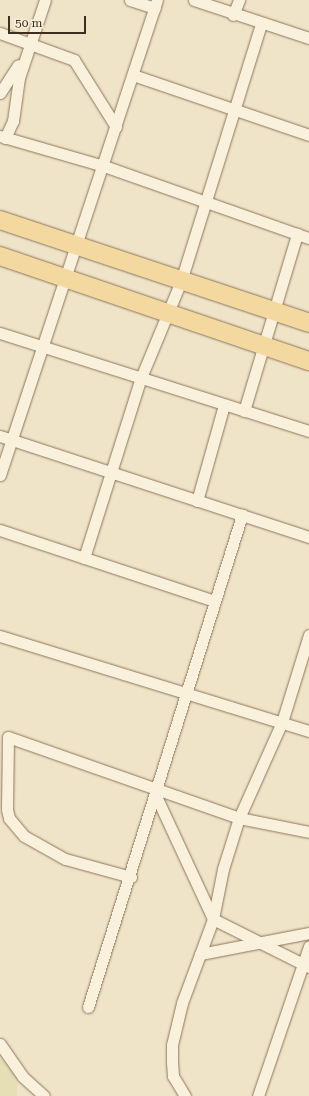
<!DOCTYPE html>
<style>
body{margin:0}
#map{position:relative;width:309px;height:1096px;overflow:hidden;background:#f0e4c8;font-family:"Roboto Serif",serif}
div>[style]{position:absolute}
.farmland>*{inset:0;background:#e6deb5}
.roads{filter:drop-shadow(0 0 1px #8d765c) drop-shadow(0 0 1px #8d765c)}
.minor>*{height:11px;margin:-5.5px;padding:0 5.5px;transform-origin:5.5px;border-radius:5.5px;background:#faf1dc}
.primary>*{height:18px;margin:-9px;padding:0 9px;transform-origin:9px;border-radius:9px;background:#f3d9a0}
span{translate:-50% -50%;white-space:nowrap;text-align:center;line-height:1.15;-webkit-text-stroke:3px #f7eed8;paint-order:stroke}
.scale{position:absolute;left:8px;top:16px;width:78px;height:18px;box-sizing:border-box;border:2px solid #3d2e20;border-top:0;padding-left:5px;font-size:12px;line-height:14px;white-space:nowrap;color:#3d2e20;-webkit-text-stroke:3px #f7eed8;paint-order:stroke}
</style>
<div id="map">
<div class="farmland">
<i style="clip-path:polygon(0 1057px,17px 1077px,17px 1096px,0 1096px)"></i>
</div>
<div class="roads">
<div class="minor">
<i style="left:130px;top:0;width:26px;rotate:18deg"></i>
<i style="left:194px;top:0;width:121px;rotate:18.3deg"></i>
<i style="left:233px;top:15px;width:16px;rotate:-68deg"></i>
<i style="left:0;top:33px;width:79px;rotate:20deg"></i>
<i style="left:74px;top:60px;width:79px;rotate:57.9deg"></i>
<i style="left:133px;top:75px;width:186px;rotate:18.8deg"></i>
<i style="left:0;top:93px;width:33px;rotate:-57deg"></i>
<i style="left:0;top:136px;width:108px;rotate:16.1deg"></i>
<i style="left:104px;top:166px;width:217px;rotate:19.4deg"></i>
<i style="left:5px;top:138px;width:19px;rotate:-65deg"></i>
<i style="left:13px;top:121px;width:43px;rotate:-82.1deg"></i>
<i style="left:19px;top:78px;width:82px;rotate:-71.6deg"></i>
<i style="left:0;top:333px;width:324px;rotate:17.6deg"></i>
<i style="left:244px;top:411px;width:185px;rotate:-73.3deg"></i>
<i style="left:0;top:436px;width:325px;rotate:18.1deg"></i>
<i style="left:0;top:475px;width:500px;rotate:-71.71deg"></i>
<i style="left:197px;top:501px;width:100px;rotate:-74.3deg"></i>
<i style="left:0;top:530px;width:226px;rotate:18.3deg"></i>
<i style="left:84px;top:558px;width:187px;rotate:-72.5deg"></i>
<i style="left:140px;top:380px;width:107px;rotate:-67.5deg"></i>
<i style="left:181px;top:281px;width:269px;rotate:-72.7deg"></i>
<i style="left:0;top:636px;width:323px;rotate:17.1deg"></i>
<i style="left:156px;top:796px;width:136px;rotate:65.1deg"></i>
<i style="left:213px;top:919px;width:107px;rotate:26.6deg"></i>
<i style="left:131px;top:877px;width:68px;rotate:-164.7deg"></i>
<i style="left:65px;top:859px;width:47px;rotate:-150.7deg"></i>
<i style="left:24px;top:836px;width:23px;rotate:-130deg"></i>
<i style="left:9px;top:818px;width:9px;rotate:-103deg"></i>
<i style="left:7px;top:809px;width:72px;rotate:-89.2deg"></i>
<i style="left:8px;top:737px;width:245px;rotate:19.3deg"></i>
<i style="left:239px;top:818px;width:71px;rotate:11.3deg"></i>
<i style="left:200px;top:954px;width:111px;rotate:-10.9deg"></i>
<i style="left:88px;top:1007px;width:516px;rotate:-72.62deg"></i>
<i style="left:0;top:1044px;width:40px;rotate:55.1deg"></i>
<i style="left:23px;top:1077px;width:28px;rotate:42deg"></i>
<i style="left:185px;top:1096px;width:23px;rotate:-121deg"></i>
<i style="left:173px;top:1076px;width:14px;rotate:-94deg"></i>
<i style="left:172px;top:1062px;width:17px;rotate:-90deg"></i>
<i style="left:172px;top:1045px;width:43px;rotate:-76.6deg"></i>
<i style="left:182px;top:1003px;width:90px;rotate:-69.7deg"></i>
<i style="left:213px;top:919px;width:51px;rotate:-78.7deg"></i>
<i style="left:223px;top:869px;width:53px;rotate:-72.6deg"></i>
<i style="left:239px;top:818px;width:105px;rotate:-65.9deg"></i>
<i style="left:282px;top:722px;width:91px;rotate:-72.8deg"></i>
<i style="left:258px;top:1096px;width:158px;rotate:-71.2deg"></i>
</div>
<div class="primary">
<i style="left:0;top:220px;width:326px;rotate:18.4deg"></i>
<i style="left:0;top:256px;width:326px;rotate:18.8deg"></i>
</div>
</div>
<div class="scale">50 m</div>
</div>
